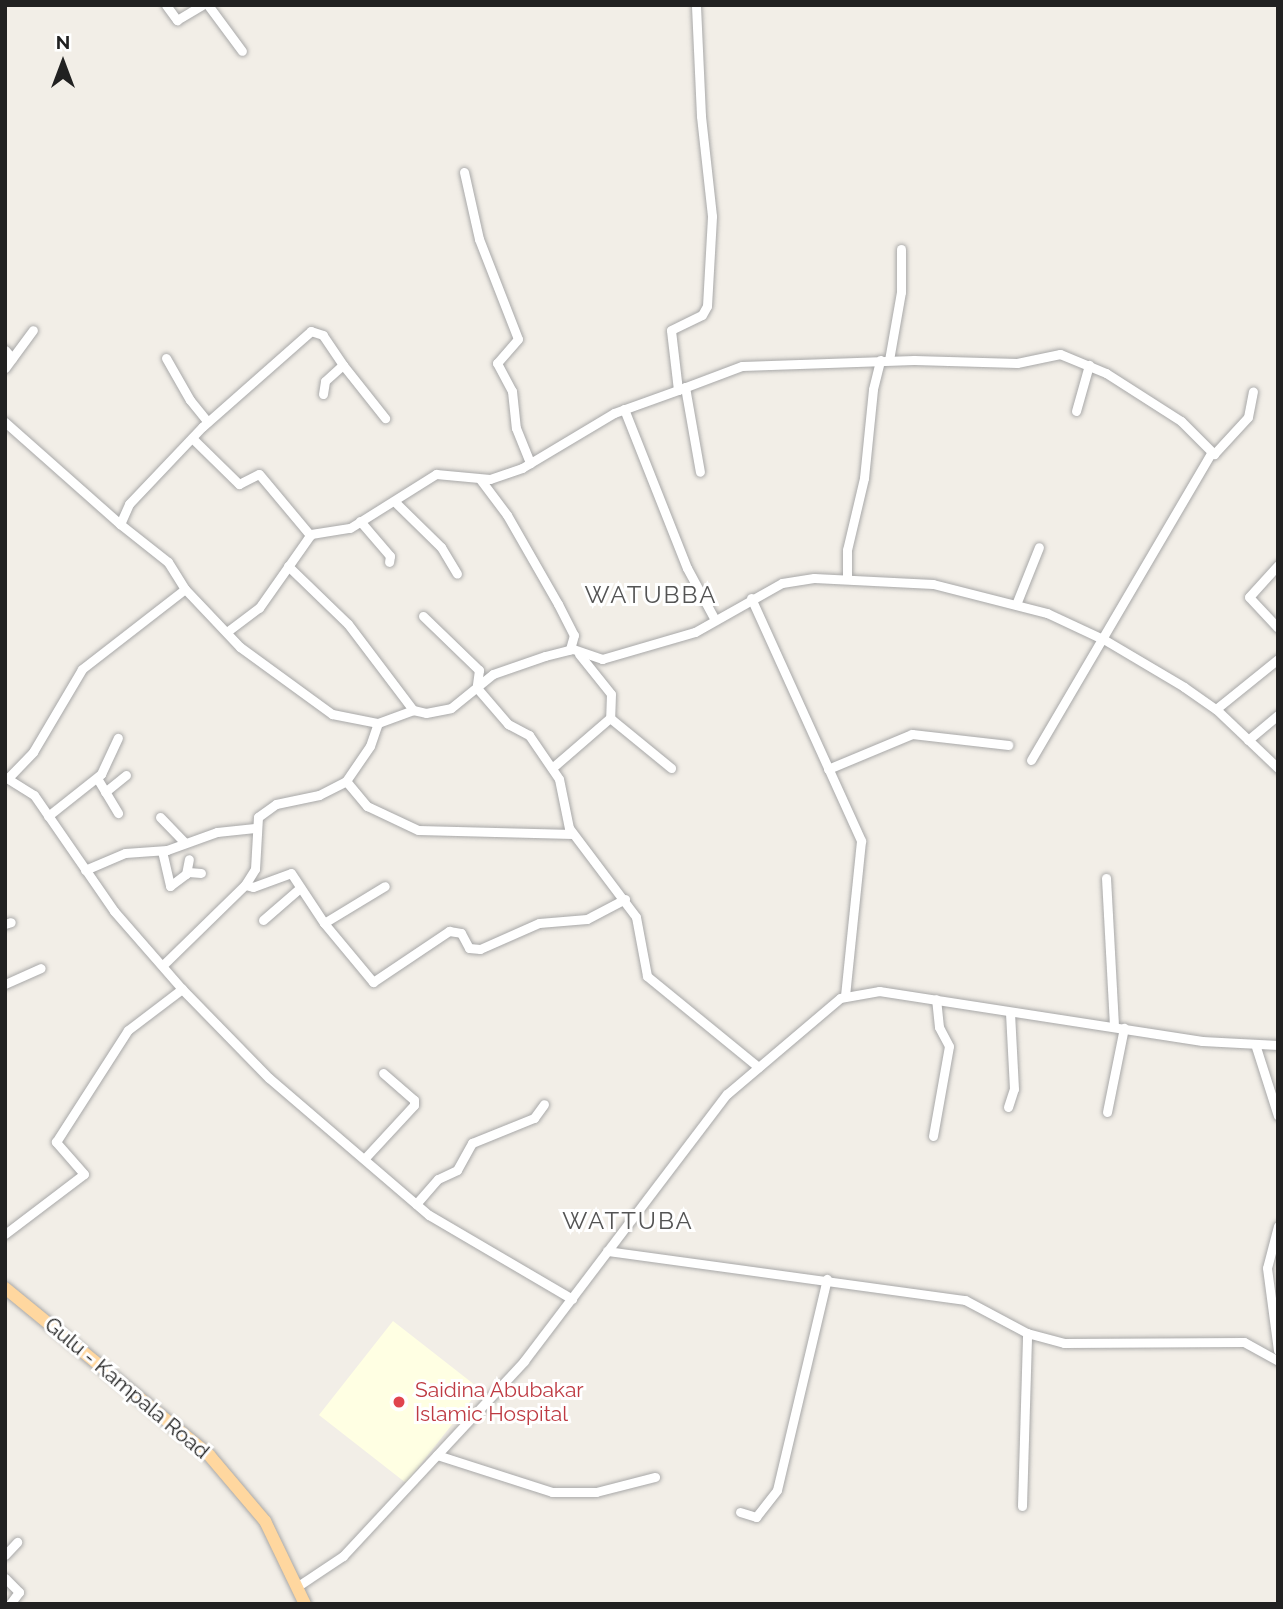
<!DOCTYPE html>
<style>
body{margin:0}
#map{position:relative;width:1283px;height:1609px;overflow:hidden;background:#f2eee7;font-family:Raleway,sans-serif}
div>[style]{position:absolute}
.education>*{inset:0;background:#ffffe3}
.roads{filter:drop-shadow(0 0 2px #a8a8a8) drop-shadow(0 0 2px #a8a8a8)}
.minor>*{height:9px;margin:-4.5px;padding:0 4.5px;transform-origin:4.5px;border-radius:4.5px;background:#fff}
.major>*{height:12px;margin:-6px;padding:0 6px;transform-origin:6px;border-radius:6px;background:#ffd79f}
.dots>*{width:19px;height:19px;translate:-50% -50%;box-sizing:border-box;border:4px solid #fff;border-radius:50%}
span{translate:-50% -50%;white-space:nowrap;text-align:center;line-height:1.15;-webkit-text-stroke:6px #fff;paint-order:stroke}
.street-label{font-size:21px;color:#212121}
.health-label{font-size:21px;color:#be3a42}
.left{translate:0 -50%;text-align:left}
.quarter-label{font-size:24px;color:#545454;letter-spacing:2px}
.frame{position:absolute;inset:0;border:7px solid #212121;pointer-events:none}
.north{position:absolute;left:28px;top:28px;width:70px;height:70px;-webkit-text-stroke:5px #fff;paint-order:stroke;rotate:0deg;font-size:19px;font-weight:700;line-height:28px;text-align:center;color:#212121}
.north::after{content:'';display:block;margin:auto;width:24px;height:32px;background:#212121;clip-path:polygon(50% 0,100% 100%,50% 72%,0 100%)}
</style>
<div id="map">
<div class="education">
<i style="clip-path:polygon(393px 1321px,480px 1389px,406px 1483px,319px 1415px)"></i>
</div>
<div class="roads">
<div class="minor">
<i style="left:166px;top:5px;width:19px;rotate:54deg"></i>
<i style="left:177px;top:20px;width:29px;rotate:-31deg"></i>
<i style="left:208px;top:5px;width:57px;rotate:53.5deg"></i>
<i style="left:464px;top:172px;width:69px;rotate:77.4deg"></i>
<i style="left:479px;top:239px;width:107px;rotate:68.7deg"></i>
<i style="left:518px;top:339px;width:32px;rotate:131deg"></i>
<i style="left:497px;top:363px;width:32px;rotate:62deg"></i>
<i style="left:512px;top:391px;width:37px;rotate:84deg"></i>
<i style="left:516px;top:428px;width:38px;rotate:68deg"></i>
<i style="left:5px;top:350px;width:11px;rotate:49deg"></i>
<i style="left:166px;top:358px;width:48px;rotate:60.3deg"></i>
<i style="left:190px;top:400px;width:28px;rotate:51deg"></i>
<i style="left:889px;top:360px;width:69px;rotate:-80deg"></i>
<i style="left:901px;top:292px;width:43px;rotate:-90deg"></i>
<i style="left:343px;top:365px;width:68px;rotate:51.6deg"></i>
<i style="left:5px;top:368px;width:47px;rotate:-53.6deg"></i>
<i style="left:685px;top:387px;width:86px;rotate:80deg"></i>
<i style="left:678px;top:390px;width:68px;rotate:-20.6deg"></i>
<i style="left:742px;top:366px;width:172px;rotate:-2deg"></i>
<i style="left:914px;top:360px;width:103px;rotate:1.7deg"></i>
<i style="left:1017px;top:363px;width:44px;rotate:-11.8deg"></i>
<i style="left:1060px;top:354px;width:50px;rotate:22.4deg"></i>
<i style="left:1106px;top:373px;width:89px;rotate:32.6deg"></i>
<i style="left:1181px;top:421px;width:47px;rotate:45deg"></i>
<i style="left:1214px;top:454px;width:50px;rotate:-47.4deg"></i>
<i style="left:1248px;top:417px;width:26px;rotate:-79deg"></i>
<i style="left:323px;top:394px;width:13px;rotate:-81deg"></i>
<i style="left:325px;top:381px;width:24px;rotate:-42deg"></i>
<i style="left:343px;top:365px;width:36px;rotate:-124deg"></i>
<i style="left:323px;top:335px;width:13px;rotate:-162deg"></i>
<i style="left:311px;top:331px;width:145px;rotate:138.6deg"></i>
<i style="left:202px;top:427px;width:106px;rotate:133.5deg"></i>
<i style="left:129px;top:504px;width:22px;rotate:114deg"></i>
<i style="left:120px;top:524px;width:61px;rotate:38.4deg"></i>
<i style="left:168px;top:562px;width:32px;rotate:58deg"></i>
<i style="left:185px;top:589px;width:80px;rotate:46.5deg"></i>
<i style="left:240px;top:647px;width:114px;rotate:36.1deg"></i>
<i style="left:332px;top:714px;width:47px;rotate:11.1deg"></i>
<i style="left:624px;top:409px;width:171px;rotate:68.4deg"></i>
<i style="left:687px;top:568px;width:59px;rotate:61.7deg"></i>
<i style="left:1076px;top:411px;width:48px;rotate:-74.2deg"></i>
<i style="left:5px;top:422px;width:154px;rotate:41.6deg"></i>
<i style="left:192px;top:438px;width:66px;rotate:44.4deg"></i>
<i style="left:239px;top:484px;width:22px;rotate:-27deg"></i>
<i style="left:259px;top:474px;width:80px;rotate:50.1deg"></i>
<i style="left:480px;top:479px;width:45px;rotate:53.1deg"></i>
<i style="left:507px;top:515px;width:103px;rotate:60.2deg"></i>
<i style="left:558px;top:604px;width:35px;rotate:63deg"></i>
<i style="left:574px;top:635px;width:15px;rotate:106deg"></i>
<i style="left:394px;top:501px;width:66px;rotate:44.4deg"></i>
<i style="left:441px;top:547px;width:31px;rotate:59deg"></i>
<i style="left:360px;top:521px;width:46px;rotate:49.4deg"></i>
<i style="left:390px;top:556px;width:6px;rotate:99deg"></i>
<i style="left:1278px;top:565px;width:43px;rotate:132.2deg"></i>
<i style="left:1249px;top:597px;width:42px;rotate:46.9deg"></i>
<i style="left:288px;top:566px;width:83px;rotate:44deg"></i>
<i style="left:348px;top:624px;width:108px;rotate:52.9deg"></i>
<i style="left:847px;top:579px;width:29px;rotate:-90deg"></i>
<i style="left:847px;top:550px;width:74px;rotate:-76.7deg"></i>
<i style="left:864px;top:478px;width:89px;rotate:-84.2deg"></i>
<i style="left:873px;top:389px;width:30px;rotate:-76deg"></i>
<i style="left:751px;top:598px;width:267px;rotate:65.6deg"></i>
<i style="left:861px;top:841px;width:156px;rotate:95.9deg"></i>
<i style="left:1017px;top:602px;width:59px;rotate:-68.2deg"></i>
<i style="left:423px;top:616px;width:78px;rotate:44deg"></i>
<i style="left:479px;top:670px;width:15px;rotate:98deg"></i>
<i style="left:228px;top:631px;width:39px;rotate:-37deg"></i>
<i style="left:259px;top:608px;width:90px;rotate:-54.9deg"></i>
<i style="left:311px;top:534px;width:39px;rotate:-9deg"></i>
<i style="left:350px;top:528px;width:102px;rotate:-32.1deg"></i>
<i style="left:436px;top:474px;width:54px;rotate:5.3deg"></i>
<i style="left:490px;top:479px;width:34px;rotate:-19deg"></i>
<i style="left:522px;top:468px;width:107px;rotate:-30.9deg"></i>
<i style="left:614px;top:413px;width:68px;rotate:-19.8deg"></i>
<i style="left:678px;top:390px;width:60px;rotate:-96.7deg"></i>
<i style="left:671px;top:330px;width:34px;rotate:-26deg"></i>
<i style="left:702px;top:315px;width:10px;rotate:-61deg"></i>
<i style="left:707px;top:306px;width:90px;rotate:-86.8deg"></i>
<i style="left:712px;top:216px;width:101px;rotate:-96.3deg"></i>
<i style="left:701px;top:116px;width:111px;rotate:-92.6deg"></i>
<i style="left:579px;top:654px;width:51px;rotate:51.3deg"></i>
<i style="left:611px;top:694px;width:24px;rotate:92deg"></i>
<i style="left:477px;top:688px;width:48px;rotate:49.3deg"></i>
<i style="left:508px;top:724px;width:24px;rotate:28deg"></i>
<i style="left:529px;top:735px;width:53px;rotate:55.7deg"></i>
<i style="left:559px;top:779px;width:50px;rotate:78.5deg"></i>
<i style="left:569px;top:828px;width:111px;rotate:53deg"></i>
<i style="left:636px;top:917px;width:60px;rotate:79.4deg"></i>
<i style="left:647px;top:976px;width:144px;rotate:39.3deg"></i>
<i style="left:1216px;top:709px;width:80px;rotate:-38.9deg"></i>
<i style="left:1248px;top:740px;width:39px;rotate:-40deg"></i>
<i style="left:1031px;top:760px;width:356px;rotate:-59.6deg"></i>
<i style="left:552px;top:768px;width:77px;rotate:-40.8deg"></i>
<i style="left:610px;top:718px;width:79px;rotate:39.3deg"></i>
<i style="left:828px;top:769px;width:91px;rotate:-22.6deg"></i>
<i style="left:912px;top:734px;width:97px;rotate:6.5deg"></i>
<i style="left:5px;top:777px;width:34px;rotate:32deg"></i>
<i style="left:34px;top:795px;width:141px;rotate:55.4deg"></i>
<i style="left:114px;top:911px;width:103px;rotate:48.9deg"></i>
<i style="left:182px;top:989px;width:124px;rotate:45.7deg"></i>
<i style="left:269px;top:1078px;width:211px;rotate:40.6deg"></i>
<i style="left:429px;top:1215px;width:166px;rotate:30.4deg"></i>
<i style="left:9px;top:777px;width:35px;rotate:-46deg"></i>
<i style="left:33px;top:752px;width:96px;rotate:-59.4deg"></i>
<i style="left:82px;top:669px;width:130px;rotate:-37.8deg"></i>
<i style="left:97px;top:778px;width:41px;rotate:59deg"></i>
<i style="left:346px;top:781px;width:33px;rotate:50deg"></i>
<i style="left:367px;top:806px;width:56px;rotate:25.2deg"></i>
<i style="left:418px;top:830px;width:155px;rotate:1.5deg"></i>
<i style="left:105px;top:792px;width:27px;rotate:-39deg"></i>
<i style="left:48px;top:816px;width:68px;rotate:-38.4deg"></i>
<i style="left:101px;top:774px;width:40px;rotate:-65deg"></i>
<i style="left:160px;top:817px;width:35px;rotate:46deg"></i>
<i style="left:162px;top:851px;width:36px;rotate:77deg"></i>
<i style="left:170px;top:886px;width:20px;rotate:-37deg"></i>
<i style="left:186px;top:874px;width:15px;rotate:-79deg"></i>
<i style="left:85px;top:870px;width:43px;rotate:-23deg"></i>
<i style="left:125px;top:853px;width:42px;rotate:-4.1deg"></i>
<i style="left:167px;top:850px;width:53px;rotate:-19.8deg"></i>
<i style="left:217px;top:832px;width:38px;rotate:-6deg"></i>
<i style="left:188px;top:872px;width:13px;rotate:4deg"></i>
<i style="left:1106px;top:878px;width:148px;rotate:86.9deg"></i>
<i style="left:245px;top:885px;width:8px;rotate:14deg"></i>
<i style="left:253px;top:887px;width:40px;rotate:-20.2deg"></i>
<i style="left:291px;top:873px;width:60px;rotate:56.6deg"></i>
<i style="left:324px;top:923px;width:71px;rotate:-31.2deg"></i>
<i style="left:263px;top:920px;width:49px;rotate:-40.9deg"></i>
<i style="left:324px;top:923px;width:77px;rotate:50.3deg"></i>
<i style="left:373px;top:982px;width:92px;rotate:-33.9deg"></i>
<i style="left:449px;top:931px;width:12px;rotate:9deg"></i>
<i style="left:461px;top:933px;width:17px;rotate:62deg"></i>
<i style="left:469px;top:948px;width:11px;rotate:5deg"></i>
<i style="left:480px;top:949px;width:64px;rotate:-23.8deg"></i>
<i style="left:539px;top:923px;width:48px;rotate:-4.8deg"></i>
<i style="left:587px;top:919px;width:43px;rotate:-27.8deg"></i>
<i style="left:5px;top:924px;width:6px;rotate:-18deg"></i>
<i style="left:164px;top:964px;width:113px;rotate:-44.3deg"></i>
<i style="left:245px;top:885px;width:19px;rotate:-58deg"></i>
<i style="left:255px;top:869px;width:52px;rotate:-86.7deg"></i>
<i style="left:258px;top:817px;width:22px;rotate:-36deg"></i>
<i style="left:276px;top:804px;width:44px;rotate:-11.8deg"></i>
<i style="left:319px;top:795px;width:30px;rotate:-27deg"></i>
<i style="left:346px;top:781px;width:42px;rotate:-55.6deg"></i>
<i style="left:370px;top:746px;width:24px;rotate:-71deg"></i>
<i style="left:378px;top:723px;width:37px;rotate:-20deg"></i>
<i style="left:413px;top:710px;width:13px;rotate:13deg"></i>
<i style="left:426px;top:713px;width:25px;rotate:-11deg"></i>
<i style="left:451px;top:708px;width:54px;rotate:-39deg"></i>
<i style="left:493px;top:674px;width:55px;rotate:-19.1deg"></i>
<i style="left:545px;top:656px;width:29px;rotate:-14deg"></i>
<i style="left:573px;top:649px;width:31px;rotate:19deg"></i>
<i style="left:602px;top:659px;width:97px;rotate:-16.2deg"></i>
<i style="left:695px;top:632px;width:100px;rotate:-29.4deg"></i>
<i style="left:782px;top:583px;width:32px;rotate:-9deg"></i>
<i style="left:814px;top:578px;width:119px;rotate:2.9deg"></i>
<i style="left:933px;top:584px;width:118px;rotate:14.3deg"></i>
<i style="left:1047px;top:613px;width:64px;rotate:25deg"></i>
<i style="left:1105px;top:640px;width:92px;rotate:30.7deg"></i>
<i style="left:1184px;top:687px;width:39px;rotate:35deg"></i>
<i style="left:1216px;top:709px;width:86px;rotate:43.6deg"></i>
<i style="left:5px;top:984px;width:39px;rotate:-24deg"></i>
<i style="left:1256px;top:1047px;width:72px;rotate:72.3deg"></i>
<i style="left:1008px;top:1107px;width:19px;rotate:-72deg"></i>
<i style="left:1014px;top:1089px;width:77px;rotate:-93deg"></i>
<i style="left:1107px;top:1112px;width:86px;rotate:-78.6deg"></i>
<i style="left:933px;top:1136px;width:91px;rotate:-79.9deg"></i>
<i style="left:949px;top:1046px;width:21px;rotate:-118deg"></i>
<i style="left:939px;top:1027px;width:28px;rotate:-96deg"></i>
<i style="left:365px;top:1158px;width:72px;rotate:-47.2deg"></i>
<i style="left:414px;top:1105px;width:5px;rotate:-90deg"></i>
<i style="left:414px;top:1100px;width:41px;rotate:-138.9deg"></i>
<i style="left:416px;top:1204px;width:33px;rotate:-49deg"></i>
<i style="left:438px;top:1179px;width:21px;rotate:-25deg"></i>
<i style="left:457px;top:1170px;width:31px;rotate:-61deg"></i>
<i style="left:472px;top:1143px;width:67px;rotate:-22deg"></i>
<i style="left:534px;top:1118px;width:17px;rotate:-54deg"></i>
<i style="left:1278px;top:1226px;width:43px;rotate:104.7deg"></i>
<i style="left:1267px;top:1268px;width:83px;rotate:82.4deg"></i>
<i style="left:5px;top:1234px;width:99px;rotate:-37.2deg"></i>
<i style="left:84px;top:1174px;width:43px;rotate:-131.2deg"></i>
<i style="left:56px;top:1142px;width:133px;rotate:-57.3deg"></i>
<i style="left:128px;top:1030px;width:68px;rotate:-37.2deg"></i>
<i style="left:607px;top:1251px;width:361px;rotate:7.8deg"></i>
<i style="left:965px;top:1300px;width:70px;rotate:28deg"></i>
<i style="left:1027px;top:1333px;width:38px;rotate:15deg"></i>
<i style="left:1064px;top:1343px;width:180px;rotate:-0.3deg"></i>
<i style="left:1244px;top:1342px;width:39px;rotate:29deg"></i>
<i style="left:437px;top:1455px;width:121px;rotate:17.8deg"></i>
<i style="left:552px;top:1492px;width:44px"></i>
<i style="left:596px;top:1492px;width:61px;rotate:-14.3deg"></i>
<i style="left:1022px;top:1506px;width:173px;rotate:-88.3deg"></i>
<i style="left:740px;top:1512px;width:17px;rotate:17deg"></i>
<i style="left:756px;top:1517px;width:34px;rotate:-52deg"></i>
<i style="left:777px;top:1490px;width:217px;rotate:-76.7deg"></i>
<i style="left:5px;top:1555px;width:18px;rotate:-47deg"></i>
<i style="left:5px;top:1578px;width:20px;rotate:45deg"></i>
<i style="left:19px;top:1592px;width:15px;rotate:127deg"></i>
<i style="left:298px;top:1586px;width:54px;rotate:-33.7deg"></i>
<i style="left:343px;top:1556px;width:266px;rotate:-47.1deg"></i>
<i style="left:524px;top:1361px;width:335px;rotate:-52.8deg"></i>
<i style="left:727px;top:1094px;width:148px;rotate:-40.3deg"></i>
<i style="left:840px;top:998px;width:40px;rotate:-10deg"></i>
<i style="left:879px;top:991px;width:327px;rotate:8.8deg"></i>
<i style="left:1202px;top:1041px;width:76px;rotate:3deg"></i>
</div>
<div class="major">
<i style="left:5px;top:1288px;width:264px;rotate:39.3deg"></i>
<i style="left:209px;top:1455px;width:87px;rotate:49.7deg"></i>
<i style="left:265px;top:1521px;width:92px;rotate:64.3deg"></i>
</div>
</div>
<div class="dots">
<i style="left:399px;top:1402px;background:#e0444e"></i>
</div>
<div class="street-label">
<span style="left:127px;top:1388px;rotate:40deg">Gulu - Kampala Road</span>
</div>
<div class="health-label">
<span class="left" style="left:415px;top:1402px">Saidina Abubakar<br>Islamic Hospital</span>
</div>
<div class="quarter-label">
<span style="left:651px;top:595px">WATUBBA</span>
<span style="left:628px;top:1221px">WATTUBA</span>
</div>
<div class="frame"></div>
<div class="north">N</div>
</div>
